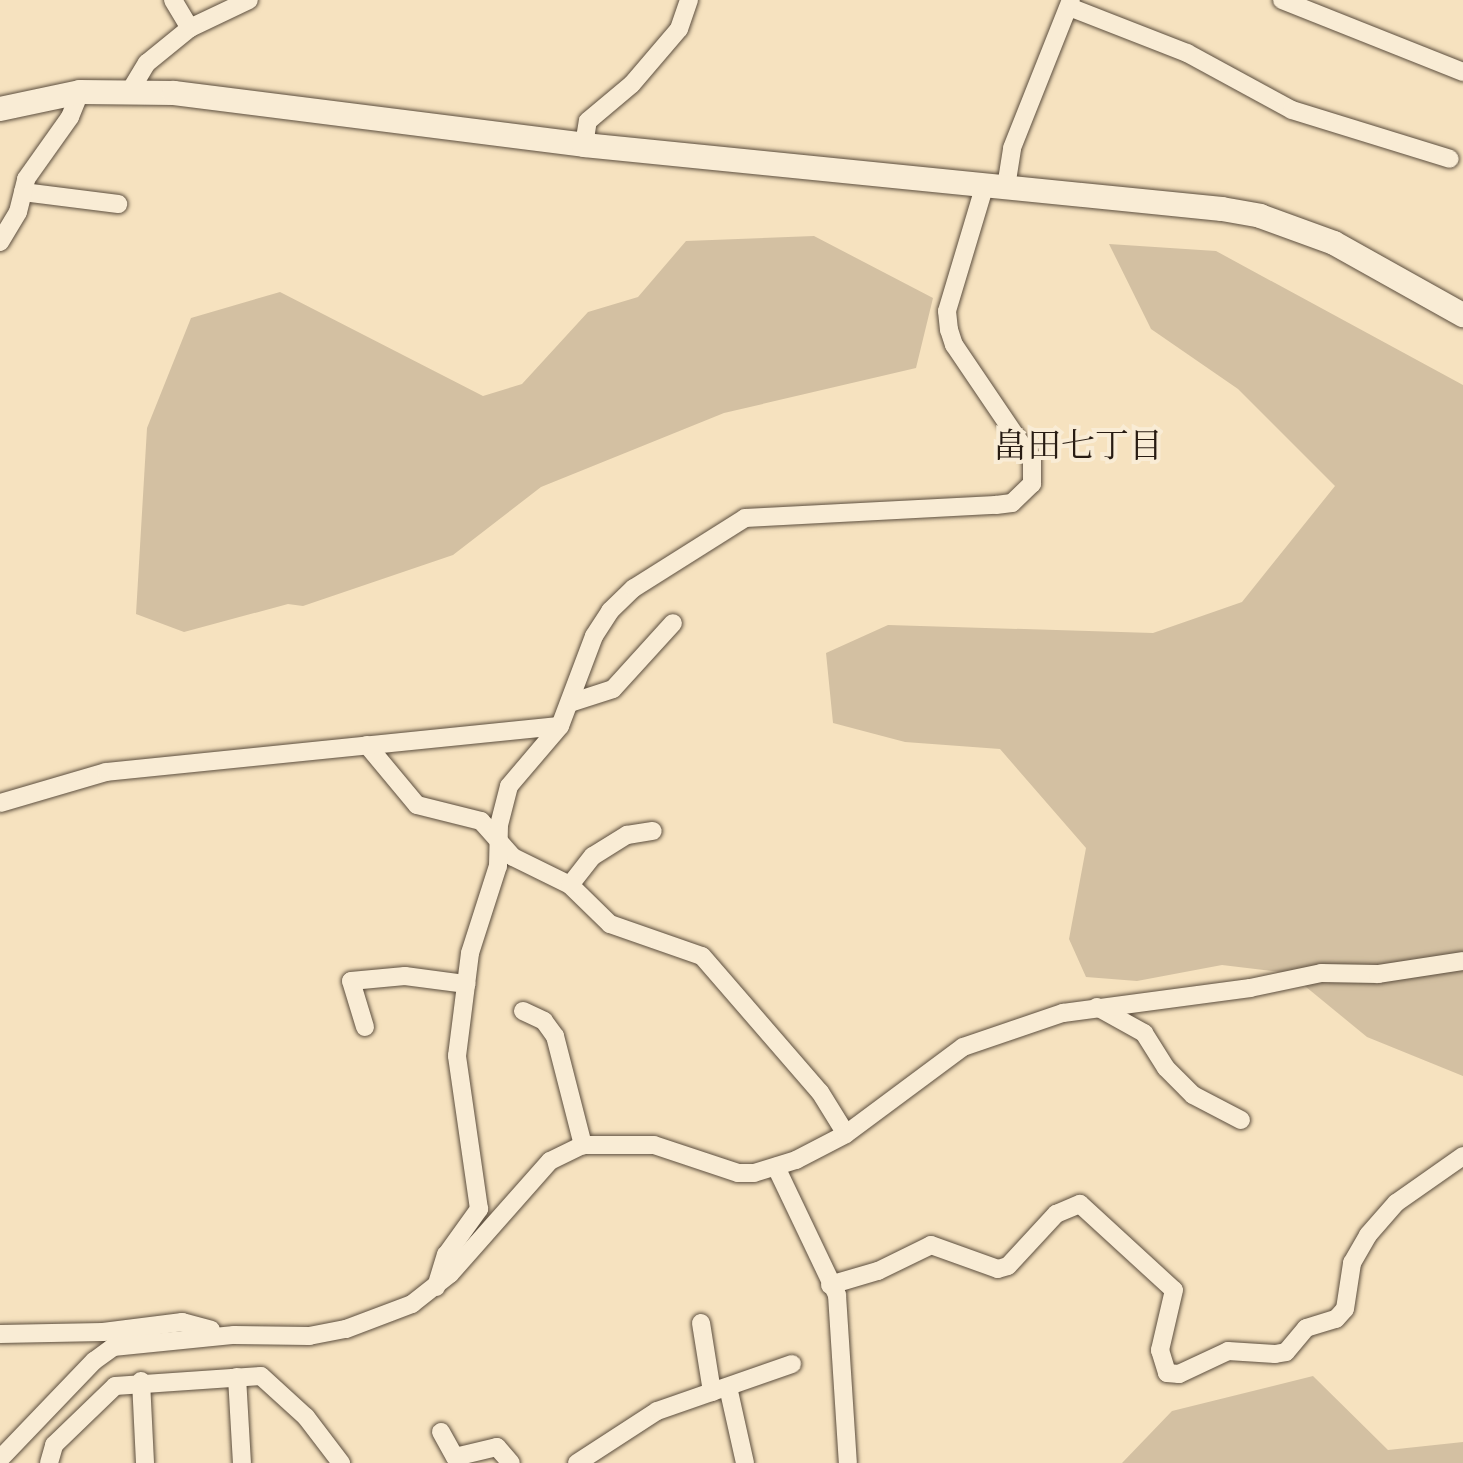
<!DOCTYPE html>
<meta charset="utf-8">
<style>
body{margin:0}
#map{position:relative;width:1463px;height:1463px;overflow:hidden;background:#f6e2bf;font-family:Vollkorn,"Noto Serif JP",serif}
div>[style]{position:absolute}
.green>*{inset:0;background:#d3c0a2}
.roads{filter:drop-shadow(0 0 2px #5c4e3e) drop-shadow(0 0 2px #5c4e3e)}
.minor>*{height:18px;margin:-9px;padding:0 9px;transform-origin:9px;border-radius:9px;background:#f9ecd5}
.tertiary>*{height:24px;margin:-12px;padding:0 12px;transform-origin:12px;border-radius:12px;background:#f9ecd5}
span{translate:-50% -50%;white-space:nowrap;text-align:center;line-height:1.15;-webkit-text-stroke:8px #f9ecd5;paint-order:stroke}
.neighbourhood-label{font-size:34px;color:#281c13}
</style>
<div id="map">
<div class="green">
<i style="clip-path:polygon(814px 236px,933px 298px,916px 368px,724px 413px,541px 487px,453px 555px,303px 606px,288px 604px,184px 632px,136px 614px,147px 428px,191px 318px,280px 292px,483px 396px,522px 384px,588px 312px,638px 297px,686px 241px)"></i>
<i style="clip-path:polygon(1109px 244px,1216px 251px,1463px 385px,1463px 1076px,1367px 1037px,1289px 973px,1222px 965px,1137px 981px,1086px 977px,1069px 939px,1086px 848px,1000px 749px,905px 742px,833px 723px,826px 653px,888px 625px,1153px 633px,1242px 602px,1335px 486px,1238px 389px,1151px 329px)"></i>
<i style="clip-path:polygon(1313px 1376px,1388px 1450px,1463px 1442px,1463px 1463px,1122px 1463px,1172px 1411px)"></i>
</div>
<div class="roads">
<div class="minor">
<i style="left:173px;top:0;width:33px;rotate:59deg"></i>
<i style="left:1282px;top:0;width:195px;rotate:21.7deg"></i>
<i style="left:1069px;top:7px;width:127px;rotate:21.3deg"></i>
<i style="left:1187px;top:53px;width:119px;rotate:28.5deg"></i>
<i style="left:1292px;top:110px;width:165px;rotate:17.2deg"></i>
<i style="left:130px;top:91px;width:33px;rotate:-59deg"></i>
<i style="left:147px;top:63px;width:55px;rotate:-39.1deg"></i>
<i style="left:190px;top:28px;width:65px;rotate:-25.4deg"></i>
<i style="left:584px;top:145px;width:24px;rotate:-81deg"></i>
<i style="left:588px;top:121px;width:57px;rotate:-40.1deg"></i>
<i style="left:632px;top:84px;width:72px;rotate:-49.5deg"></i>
<i style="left:679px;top:29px;width:31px;rotate:-71deg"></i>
<i style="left:1006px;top:187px;width:39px;rotate:-81deg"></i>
<i style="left:1012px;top:148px;width:159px;rotate:-68.3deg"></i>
<i style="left:23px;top:192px;width:96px;rotate:7.2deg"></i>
<i style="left:0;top:242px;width:35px;rotate:-59deg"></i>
<i style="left:18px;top:212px;width:34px;rotate:-76deg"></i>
<i style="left:26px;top:179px;width:76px;rotate:-54.6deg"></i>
<i style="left:70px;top:117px;width:27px;rotate:-68deg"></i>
<i style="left:570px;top:703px;width:45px;rotate:-18deg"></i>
<i style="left:613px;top:689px;width:89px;rotate:-47.7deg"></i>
<i style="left:367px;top:745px;width:78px;rotate:50.2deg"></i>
<i style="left:417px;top:805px;width:66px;rotate:14deg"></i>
<i style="left:481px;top:821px;width:48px;rotate:48.4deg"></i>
<i style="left:513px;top:857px;width:64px;rotate:26.2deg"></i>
<i style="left:570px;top:885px;width:56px;rotate:44.3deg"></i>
<i style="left:610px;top:924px;width:97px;rotate:19.2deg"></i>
<i style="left:702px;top:956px;width:180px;rotate:49.1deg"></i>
<i style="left:820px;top:1092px;width:49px;rotate:58.2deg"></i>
<i style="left:0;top:803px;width:110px;rotate:-16.3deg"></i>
<i style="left:106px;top:772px;width:456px;rotate:-5.8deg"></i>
<i style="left:570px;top:885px;width:37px;rotate:-52deg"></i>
<i style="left:593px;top:856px;width:40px;rotate:-32deg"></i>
<i style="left:627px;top:835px;width:26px;rotate:-9deg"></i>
<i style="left:1097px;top:1007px;width:54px;rotate:29deg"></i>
<i style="left:1144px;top:1033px;width:41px;rotate:57.8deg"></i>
<i style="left:1166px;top:1068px;width:38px;rotate:45deg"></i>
<i style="left:1193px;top:1095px;width:54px;rotate:27.5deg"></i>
<i style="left:523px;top:1011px;width:23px;rotate:25deg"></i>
<i style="left:544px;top:1021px;width:19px;rotate:54deg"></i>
<i style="left:555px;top:1036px;width:113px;rotate:75.6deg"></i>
<i style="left:365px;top:1027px;width:48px;rotate:-106.9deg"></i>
<i style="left:351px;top:981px;width:54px;rotate:-5.3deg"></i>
<i style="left:405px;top:976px;width:62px;rotate:7.5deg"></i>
<i style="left:776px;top:1167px;width:142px;rotate:64.5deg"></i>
<i style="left:837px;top:1295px;width:168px;rotate:86.3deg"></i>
<i style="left:830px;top:1285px;width:50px;rotate:-16.3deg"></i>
<i style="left:878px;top:1271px;width:59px;rotate:-26.1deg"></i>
<i style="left:931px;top:1245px;width:71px;rotate:19.7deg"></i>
<i style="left:998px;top:1269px;width:10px;rotate:-17deg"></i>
<i style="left:1008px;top:1266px;width:71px;rotate:-47.3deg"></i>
<i style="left:1056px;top:1214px;width:26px;rotate:-23deg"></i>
<i style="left:1080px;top:1204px;width:127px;rotate:42.5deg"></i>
<i style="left:1174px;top:1290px;width:62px;rotate:103.1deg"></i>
<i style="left:1160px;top:1350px;width:24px;rotate:73deg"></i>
<i style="left:1167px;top:1373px;width:12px;rotate:5deg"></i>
<i style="left:1179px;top:1374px;width:54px;rotate:-25.1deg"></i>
<i style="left:1228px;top:1351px;width:47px;rotate:3.7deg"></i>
<i style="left:1275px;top:1354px;width:11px;rotate:-10deg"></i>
<i style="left:1286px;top:1352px;width:31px;rotate:-50deg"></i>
<i style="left:1306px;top:1328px;width:31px;rotate:-17deg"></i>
<i style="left:1336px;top:1319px;width:13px;rotate:-48deg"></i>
<i style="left:1345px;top:1309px;width:47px;rotate:-81.3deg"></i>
<i style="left:1352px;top:1263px;width:32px;rotate:-60deg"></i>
<i style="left:1368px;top:1235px;width:43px;rotate:-48.8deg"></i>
<i style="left:1396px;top:1203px;width:82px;rotate:-35deg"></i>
<i style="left:436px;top:1287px;width:34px;rotate:-73deg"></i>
<i style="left:446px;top:1255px;width:57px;rotate:-54.3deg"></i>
<i style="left:479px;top:1209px;width:155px;rotate:-98.2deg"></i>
<i style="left:457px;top:1056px;width:104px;rotate:-82.8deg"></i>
<i style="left:470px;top:953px;width:91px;rotate:-72.2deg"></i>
<i style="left:498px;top:866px;width:41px;rotate:-88.6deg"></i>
<i style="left:499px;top:825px;width:40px;rotate:-75.6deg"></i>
<i style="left:509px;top:786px;width:79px;rotate:-49.6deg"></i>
<i style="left:560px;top:726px;width:96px;rotate:-69.3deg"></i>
<i style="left:594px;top:636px;width:30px;rotate:-57deg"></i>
<i style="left:610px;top:611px;width:33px;rotate:-44deg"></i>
<i style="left:634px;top:588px;width:131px;rotate:-32.2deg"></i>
<i style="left:745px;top:518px;width:251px;rotate:-3deg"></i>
<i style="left:996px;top:505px;width:16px;rotate:-7deg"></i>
<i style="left:1012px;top:503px;width:28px;rotate:-44deg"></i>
<i style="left:1032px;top:484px;width:24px;rotate:-90deg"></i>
<i style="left:1032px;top:460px;width:139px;rotate:-124.1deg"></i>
<i style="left:954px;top:345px;width:16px;rotate:-108deg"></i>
<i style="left:949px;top:330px;width:19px;rotate:-96deg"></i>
<i style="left:947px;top:311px;width:133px;rotate:-73.3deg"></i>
<i style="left:701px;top:1323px;width:70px;rotate:80.9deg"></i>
<i style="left:0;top:1334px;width:103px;rotate:-1.1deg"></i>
<i style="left:103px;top:1332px;width:80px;rotate:-7.2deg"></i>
<i style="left:182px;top:1322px;width:30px;rotate:15deg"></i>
<i style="left:237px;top:1377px;width:86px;rotate:86.7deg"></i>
<i style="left:141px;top:1381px;width:82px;rotate:87.2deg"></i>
<i style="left:728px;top:1387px;width:78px;rotate:77.4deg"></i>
<i style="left:441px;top:1432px;width:29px;rotate:61deg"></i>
<i style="left:455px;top:1457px;width:43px;rotate:-13.4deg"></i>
<i style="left:497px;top:1447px;width:21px;rotate:49deg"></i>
<i style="left:0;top:1459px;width:136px;rotate:-46.2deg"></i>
<i style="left:94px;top:1361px;width:24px;rotate:-36deg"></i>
<i style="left:113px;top:1347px;width:122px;rotate:-5.7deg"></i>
<i style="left:234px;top:1335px;width:75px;rotate:0.8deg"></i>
<i style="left:309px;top:1336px;width:38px;rotate:-11deg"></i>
<i style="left:346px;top:1329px;width:71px;rotate:-20.7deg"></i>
<i style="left:412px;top:1304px;width:48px;rotate:-38.3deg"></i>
<i style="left:450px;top:1274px;width:151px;rotate:-48.5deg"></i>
<i style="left:550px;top:1161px;width:37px;rotate:-26deg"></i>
<i style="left:583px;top:1145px;width:71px"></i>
<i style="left:654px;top:1145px;width:89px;rotate:18.4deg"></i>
<i style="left:738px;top:1173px;width:16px"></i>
<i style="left:754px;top:1173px;width:44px;rotate:-17.2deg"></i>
<i style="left:796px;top:1160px;width:56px;rotate:-27.5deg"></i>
<i style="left:846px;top:1134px;width:146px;rotate:-36.6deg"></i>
<i style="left:963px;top:1047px;width:106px;rotate:-18.8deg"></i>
<i style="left:1063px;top:1013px;width:189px;rotate:-7.6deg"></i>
<i style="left:1250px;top:988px;width:73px;rotate:-11.9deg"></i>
<i style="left:1321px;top:973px;width:57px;rotate:1deg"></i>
<i style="left:1378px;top:974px;width:86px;rotate:-8.7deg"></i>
<i style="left:49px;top:1463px;width:19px;rotate:-74deg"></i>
<i style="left:54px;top:1445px;width:85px;rotate:-44deg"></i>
<i style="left:115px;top:1386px;width:146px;rotate:-3.9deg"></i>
<i style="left:261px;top:1376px;width:61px;rotate:42.3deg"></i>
<i style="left:306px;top:1417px;width:58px;rotate:52.7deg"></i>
<i style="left:577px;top:1463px;width:95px;rotate:-33deg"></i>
<i style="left:657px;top:1411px;width:143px;rotate:-19.2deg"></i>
</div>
<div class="tertiary">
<i style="left:0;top:109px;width:82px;rotate:-12deg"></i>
<i style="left:80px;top:92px;width:94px;rotate:0.6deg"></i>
<i style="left:174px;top:93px;width:413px;rotate:7.2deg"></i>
<i style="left:584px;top:145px;width:641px;rotate:5.73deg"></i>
<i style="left:1222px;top:209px;width:39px;rotate:10deg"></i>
<i style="left:1260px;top:216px;width:79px;rotate:20deg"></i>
<i style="left:1334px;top:243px;width:148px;rotate:29.2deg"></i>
</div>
</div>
<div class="neighbourhood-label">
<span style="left:1078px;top:449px">畠田七丁目</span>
</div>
</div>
